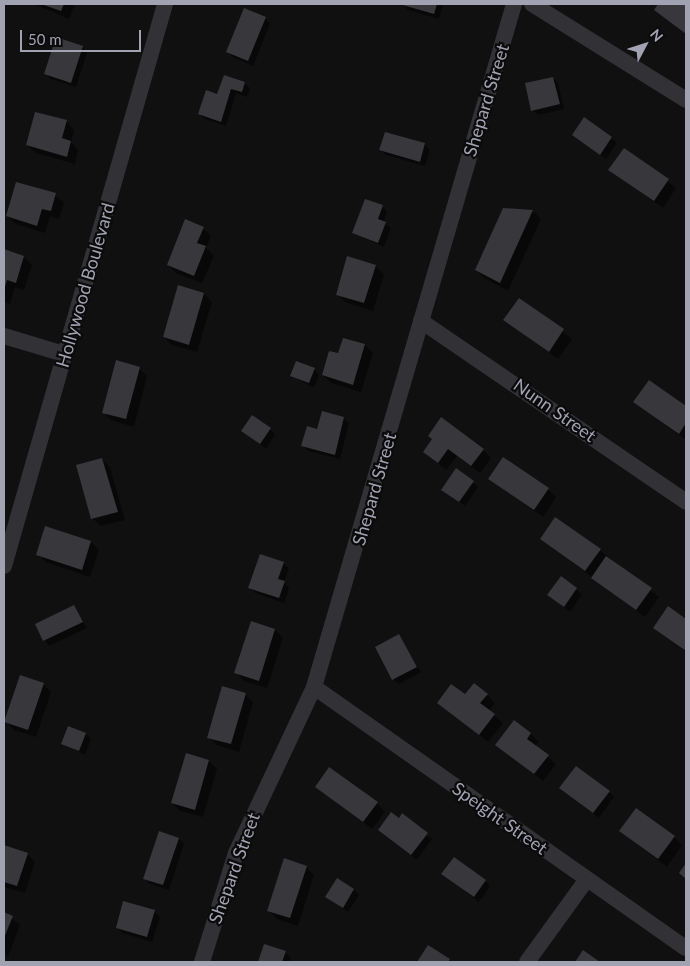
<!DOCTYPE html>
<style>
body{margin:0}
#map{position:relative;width:690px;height:966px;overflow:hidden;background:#101011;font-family:Lato,sans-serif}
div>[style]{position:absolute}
.shadow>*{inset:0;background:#0007}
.building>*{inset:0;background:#37373c}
.street>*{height:16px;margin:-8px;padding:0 8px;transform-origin:8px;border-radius:8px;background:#313136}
span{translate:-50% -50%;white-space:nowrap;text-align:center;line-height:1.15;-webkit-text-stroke:4.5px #0b0b0c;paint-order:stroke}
.street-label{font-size:18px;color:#a1a2b2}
.frame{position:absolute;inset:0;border:5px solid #a1a2b2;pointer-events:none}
.north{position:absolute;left:620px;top:20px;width:50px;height:50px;-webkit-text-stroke:4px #0b0b0c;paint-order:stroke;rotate:50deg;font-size:14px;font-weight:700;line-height:20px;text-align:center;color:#a1a2b2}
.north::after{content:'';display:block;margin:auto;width:18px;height:22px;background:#a1a2b2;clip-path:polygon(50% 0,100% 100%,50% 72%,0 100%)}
.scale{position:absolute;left:20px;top:30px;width:121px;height:22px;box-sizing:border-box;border:2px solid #a1a2b2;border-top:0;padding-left:6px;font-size:15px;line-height:18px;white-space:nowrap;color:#a1a2b2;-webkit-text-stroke:4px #0b0b0c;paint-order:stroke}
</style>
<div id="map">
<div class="shadow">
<i style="clip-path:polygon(34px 4px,75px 4px,69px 19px)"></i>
<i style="clip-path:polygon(443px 4px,439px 19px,408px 10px,403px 5px)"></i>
<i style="clip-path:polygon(660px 4px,686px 4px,686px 35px,656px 9px)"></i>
<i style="clip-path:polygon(265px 18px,270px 24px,253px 66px,233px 57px,228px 52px)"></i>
<i style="clip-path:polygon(82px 47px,87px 53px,76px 87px,51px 79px,46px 74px)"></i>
<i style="clip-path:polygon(224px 76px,244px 83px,250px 88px,247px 97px,236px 93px,226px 126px,205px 119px,199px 114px,218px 95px)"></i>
<i style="clip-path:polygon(553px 78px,558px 83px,564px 109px,538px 115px,532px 110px)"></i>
<i style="clip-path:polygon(66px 121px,74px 130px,71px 142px,78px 150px,75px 164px,36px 153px,27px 145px)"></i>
<i style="clip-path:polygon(574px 135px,612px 138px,617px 143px,606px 159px)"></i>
<i style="clip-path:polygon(424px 144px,430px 150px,425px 166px,386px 155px,381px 150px)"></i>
<i style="clip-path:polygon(624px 149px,676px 188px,663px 208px,610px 169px)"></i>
<i style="clip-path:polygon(55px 195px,64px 203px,59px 219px,50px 216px,45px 233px,16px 224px,7px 216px)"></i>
<i style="clip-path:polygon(382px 206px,387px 212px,383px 222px,391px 228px,384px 247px,353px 233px)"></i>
<i style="clip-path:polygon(504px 209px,533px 211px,541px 219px,508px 291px,484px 278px,476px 270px)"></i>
<i style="clip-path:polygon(203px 228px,211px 236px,206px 248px,214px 256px,202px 283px,176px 273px,168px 265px)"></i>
<i style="clip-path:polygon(4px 251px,24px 257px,32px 265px,24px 290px,15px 287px,10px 304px,4px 302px)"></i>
<i style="clip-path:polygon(375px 266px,384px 274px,373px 311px,345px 302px,337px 294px)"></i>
<i style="clip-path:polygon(204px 294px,212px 302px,197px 352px,172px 345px,164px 337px)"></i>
<i style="clip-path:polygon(519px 300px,572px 339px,558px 359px,505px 320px)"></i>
<i style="clip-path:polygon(365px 345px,373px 353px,361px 392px,331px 383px,323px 375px,339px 355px)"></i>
<i style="clip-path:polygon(139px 368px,147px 376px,134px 427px,111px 420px,103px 412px)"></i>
<i style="clip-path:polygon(314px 369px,319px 375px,314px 388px,292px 376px)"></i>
<i style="clip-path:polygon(649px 382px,686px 408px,686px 440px,635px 402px)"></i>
<i style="clip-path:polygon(343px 418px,349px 423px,340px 459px,308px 451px,303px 446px,318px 430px)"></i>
<i style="clip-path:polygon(270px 429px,275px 434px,266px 449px,243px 431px)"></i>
<i style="clip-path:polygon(434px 440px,483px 450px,491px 458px,480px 473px,457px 456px,446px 470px,425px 452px)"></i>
<i style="clip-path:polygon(102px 459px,110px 467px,125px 520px,101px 526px,92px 518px)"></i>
<i style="clip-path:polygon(490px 479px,548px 489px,556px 497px,543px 517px)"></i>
<i style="clip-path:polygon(473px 482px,478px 487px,465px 506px,442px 489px)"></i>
<i style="clip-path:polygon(46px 528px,91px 542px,99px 550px,90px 577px,46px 562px,38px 554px)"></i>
<i style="clip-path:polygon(541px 539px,600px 550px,659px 597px,645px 617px)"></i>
<i style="clip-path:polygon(283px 563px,289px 568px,284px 582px,289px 588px,284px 603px,255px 593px,250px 587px)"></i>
<i style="clip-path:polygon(562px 578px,582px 594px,570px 612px,549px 595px)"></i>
<i style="clip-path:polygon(74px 607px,87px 628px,49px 646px,36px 625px)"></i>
<i style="clip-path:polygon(668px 608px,686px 620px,686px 652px,654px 628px)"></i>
<i style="clip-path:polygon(251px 623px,275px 630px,283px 638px,267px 688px,244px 681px,236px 672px)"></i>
<i style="clip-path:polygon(398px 635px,421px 672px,399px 684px,393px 679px)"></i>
<i style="clip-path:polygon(43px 684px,51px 692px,36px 737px,14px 730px,6px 722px)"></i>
<i style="clip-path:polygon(245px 694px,253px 702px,239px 752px,217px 745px,208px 737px)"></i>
<i style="clip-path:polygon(487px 695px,495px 703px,489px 711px,503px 723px,488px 742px,439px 703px)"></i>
<i style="clip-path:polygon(530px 733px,539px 742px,535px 746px,556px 764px,543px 781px,497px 745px)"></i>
<i style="clip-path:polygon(86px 734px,91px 739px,85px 755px,63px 743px)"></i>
<i style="clip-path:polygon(209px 761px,217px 769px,203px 817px,180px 811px,172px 803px)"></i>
<i style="clip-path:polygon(316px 787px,377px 803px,385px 812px,372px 829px)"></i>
<i style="clip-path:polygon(561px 788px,609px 792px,614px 797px,599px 818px)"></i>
<i style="clip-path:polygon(400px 820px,432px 839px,417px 860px,379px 830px)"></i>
<i style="clip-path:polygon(620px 831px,674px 837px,682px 845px,667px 867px)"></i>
<i style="clip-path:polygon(179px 839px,184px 844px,169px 890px,150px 884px,144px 878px)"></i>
<i style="clip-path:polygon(4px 846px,27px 854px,35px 862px,25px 893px,4px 887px)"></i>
<i style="clip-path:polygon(306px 867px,314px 875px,298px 926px,277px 919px,269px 910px)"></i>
<i style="clip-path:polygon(443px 874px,485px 881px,490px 886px,479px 902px)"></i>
<i style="clip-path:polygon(354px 890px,359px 895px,348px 912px,327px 897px)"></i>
<i style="clip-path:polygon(154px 911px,160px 917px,152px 942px,122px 933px,117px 927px)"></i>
<i style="clip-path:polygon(4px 913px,20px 925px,8px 957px,4px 955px)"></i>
<i style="clip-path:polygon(265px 946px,285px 952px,291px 958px,289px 962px,259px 962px)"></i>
</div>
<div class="building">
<i style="clip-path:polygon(41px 4px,64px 4px,61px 11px)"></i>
<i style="clip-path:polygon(399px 4px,437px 4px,434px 14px)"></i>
<i style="clip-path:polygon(658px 4px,686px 4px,686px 34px,654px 10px)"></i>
<i style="clip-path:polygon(244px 8px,266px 17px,248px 61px,226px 52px)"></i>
<i style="clip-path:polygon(56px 37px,83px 46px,71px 83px,44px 74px)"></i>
<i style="clip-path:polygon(224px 75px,245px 82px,242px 92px,231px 89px,221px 122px,198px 114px,206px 90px,217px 94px)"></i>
<i style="clip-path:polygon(553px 77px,560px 104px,531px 111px,525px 83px)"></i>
<i style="clip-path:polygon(35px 112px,67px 120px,62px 138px,71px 141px,67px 157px,26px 145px)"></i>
<i style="clip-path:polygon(584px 117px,612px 137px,600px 155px,572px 135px)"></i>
<i style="clip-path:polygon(385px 132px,425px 143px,420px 162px,379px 150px)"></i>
<i style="clip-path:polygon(624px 148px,669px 179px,654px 201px,608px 170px)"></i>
<i style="clip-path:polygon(16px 182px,56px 193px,51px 211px,42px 209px,37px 226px,6px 216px)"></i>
<i style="clip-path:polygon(365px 199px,383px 205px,378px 219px,386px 222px,378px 243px,352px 233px)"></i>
<i style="clip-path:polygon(503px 208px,533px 210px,500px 283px,475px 270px)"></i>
<i style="clip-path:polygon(185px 219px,204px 227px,197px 243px,206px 246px,194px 276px,167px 265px)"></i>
<i style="clip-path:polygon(4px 249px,24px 256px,16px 283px,7px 280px,4px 290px)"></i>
<i style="clip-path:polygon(347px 256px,376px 265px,364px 303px,336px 295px)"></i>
<i style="clip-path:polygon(178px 285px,204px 293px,189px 345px,163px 337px)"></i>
<i style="clip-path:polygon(519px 298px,564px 329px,549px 352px,503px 320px)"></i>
<i style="clip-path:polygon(343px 338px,365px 344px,353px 385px,322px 375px,329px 351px,338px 353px)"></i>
<i style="clip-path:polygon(116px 360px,140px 367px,126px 419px,102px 413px)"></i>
<i style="clip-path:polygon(296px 361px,315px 368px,309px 383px,290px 376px)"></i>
<i style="clip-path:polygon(649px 380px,686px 406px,686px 423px,679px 434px,633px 402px)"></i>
<i style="clip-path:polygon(322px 411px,344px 417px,335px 455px,301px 446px,307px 426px,317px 429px)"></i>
<i style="clip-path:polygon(252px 415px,271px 428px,260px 444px,241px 431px)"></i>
<i style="clip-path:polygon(441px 417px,484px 449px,471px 466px,448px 449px,438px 463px,423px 452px,432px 439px,428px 436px)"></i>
<i style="clip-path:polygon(503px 457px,549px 488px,534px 510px,488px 479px)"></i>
<i style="clip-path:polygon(102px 458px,118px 512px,91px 519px,76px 465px)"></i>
<i style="clip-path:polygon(456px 468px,474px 481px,459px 502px,441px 490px)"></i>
<i style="clip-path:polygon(555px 517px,601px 549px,585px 571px,540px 539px)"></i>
<i style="clip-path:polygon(45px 526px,91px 541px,82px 570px,36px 555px)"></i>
<i style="clip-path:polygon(260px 554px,284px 562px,278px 579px,285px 581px,279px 598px,248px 588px)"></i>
<i style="clip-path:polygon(606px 556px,652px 588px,636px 610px,591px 578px)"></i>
<i style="clip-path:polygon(561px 576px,577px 588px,564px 607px,547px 595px)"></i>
<i style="clip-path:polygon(74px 605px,83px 622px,43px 641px,35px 624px)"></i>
<i style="clip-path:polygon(668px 606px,686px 619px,686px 651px,653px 628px)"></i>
<i style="clip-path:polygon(251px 621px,275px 629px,259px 681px,234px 673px)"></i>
<i style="clip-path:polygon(399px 634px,417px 667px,392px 680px,375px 647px)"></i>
<i style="clip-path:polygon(20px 675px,44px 683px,28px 730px,4px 722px)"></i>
<i style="clip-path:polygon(474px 683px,488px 694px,480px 703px,495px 714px,479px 735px,437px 703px,451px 684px,465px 694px)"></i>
<i style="clip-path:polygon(222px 686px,246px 693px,231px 744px,207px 738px)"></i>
<i style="clip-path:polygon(514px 720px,531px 733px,527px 739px,549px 755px,534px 774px,495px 745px)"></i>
<i style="clip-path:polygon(68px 726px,86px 733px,79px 751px,61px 744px)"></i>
<i style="clip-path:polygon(186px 753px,209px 760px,195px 810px,171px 803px)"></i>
<i style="clip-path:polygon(576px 766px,610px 791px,593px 813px,559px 788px)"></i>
<i style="clip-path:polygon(329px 767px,378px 802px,363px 822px,315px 787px)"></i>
<i style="clip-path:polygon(636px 808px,675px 836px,658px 859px,619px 831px)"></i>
<i style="clip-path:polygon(391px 812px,399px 818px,402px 813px,428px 833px,411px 855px,378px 830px)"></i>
<i style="clip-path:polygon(159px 831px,179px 838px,163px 885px,143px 879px)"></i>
<i style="clip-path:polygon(4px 845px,28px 853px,17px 886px,4px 882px)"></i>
<i style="clip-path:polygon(454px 857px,486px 880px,474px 897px,441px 874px)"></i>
<i style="clip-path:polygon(284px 858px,307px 866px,290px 918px,267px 911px)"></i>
<i style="clip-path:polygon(686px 863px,686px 879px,679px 873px)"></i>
<i style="clip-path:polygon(337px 878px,354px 889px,343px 908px,325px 897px)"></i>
<i style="clip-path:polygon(123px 901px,155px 910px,147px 937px,116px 928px)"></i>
<i style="clip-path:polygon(4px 912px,13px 916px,4px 938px)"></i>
<i style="clip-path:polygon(264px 944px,286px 951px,282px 962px,258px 962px)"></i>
<i style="clip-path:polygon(428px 945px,450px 959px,448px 962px,417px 962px)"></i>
<i style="clip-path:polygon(583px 950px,600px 962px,575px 962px)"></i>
</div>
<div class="street">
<i style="left:532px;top:4px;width:181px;rotate:31.9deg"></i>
<i style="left:421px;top:321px;width:321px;rotate:34.3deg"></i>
<i style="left:4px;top:336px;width:63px;rotate:16.7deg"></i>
<i style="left:4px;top:566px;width:585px;rotate:-74.01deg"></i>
<i style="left:314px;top:687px;width:454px;rotate:35.1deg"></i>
<i style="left:202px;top:962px;width:114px;rotate:-72.7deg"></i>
<i style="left:236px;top:853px;width:183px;rotate:-64.8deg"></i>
<i style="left:314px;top:687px;width:712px;rotate:-73.68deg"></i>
<i style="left:527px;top:962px;width:102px;rotate:-54.1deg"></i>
</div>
<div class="street-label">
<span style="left:486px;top:100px;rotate:-73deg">Shepard Street</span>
<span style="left:85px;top:285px;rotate:-74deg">Hollywood Boulevard</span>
<span style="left:555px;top:410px;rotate:35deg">Nunn Street</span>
<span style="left:374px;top:489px;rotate:-74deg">Shepard Street</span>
<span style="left:500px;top:818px;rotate:35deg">Speight Street</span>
<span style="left:234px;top:868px;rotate:-70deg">Shepard Street</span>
</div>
<div class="frame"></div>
<div class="north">N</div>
<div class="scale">50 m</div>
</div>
